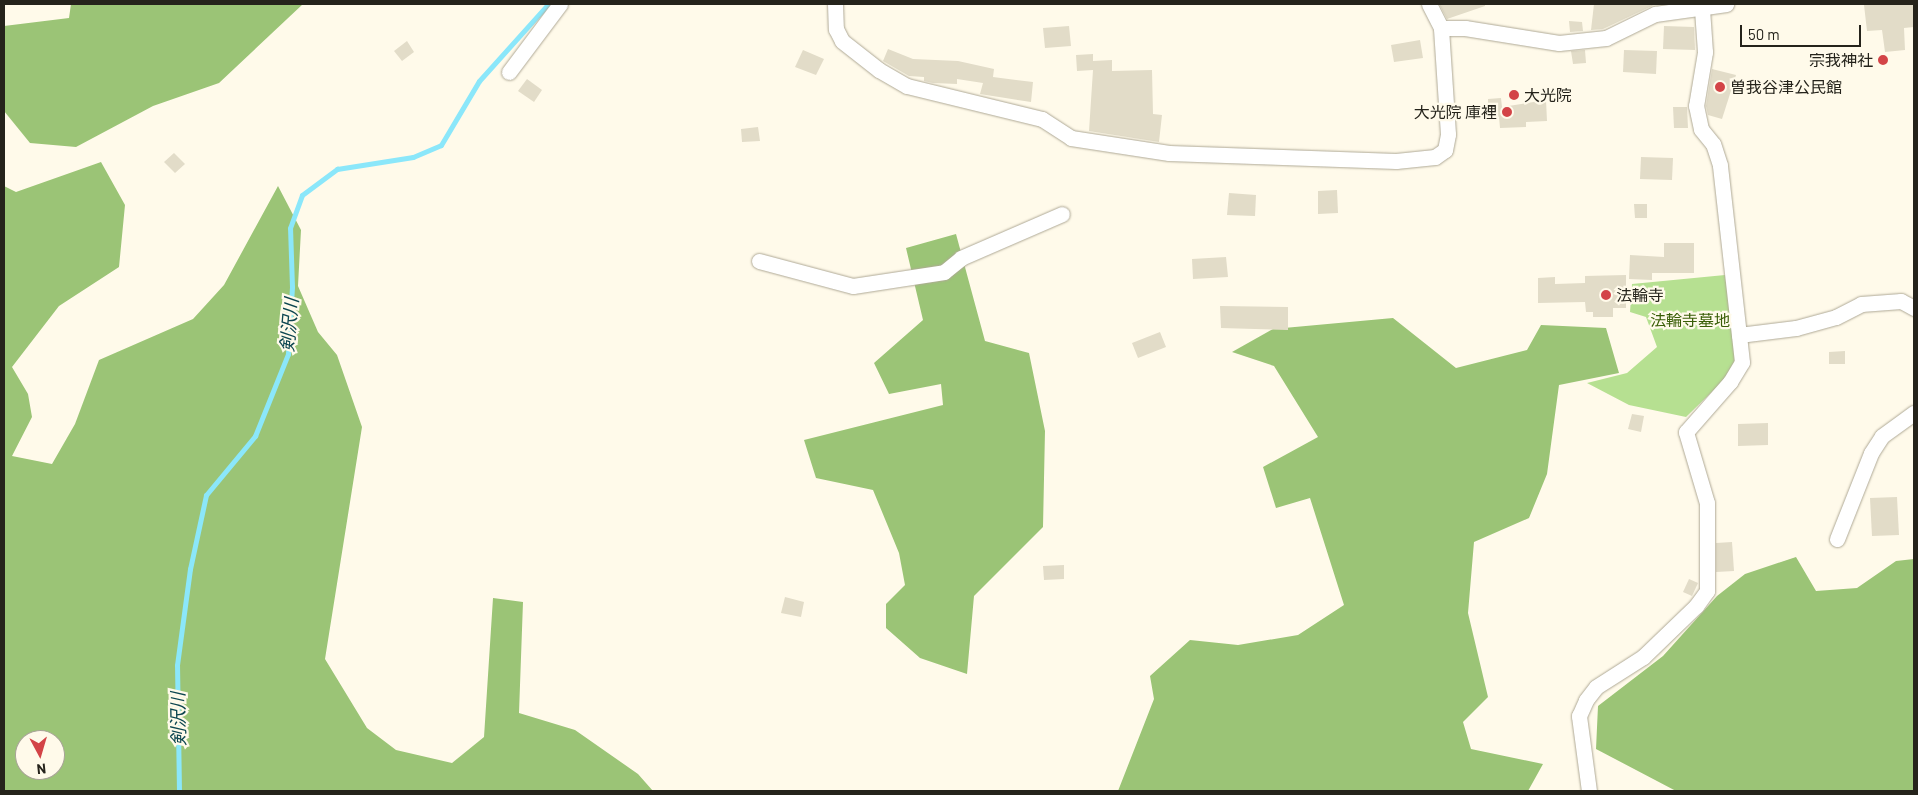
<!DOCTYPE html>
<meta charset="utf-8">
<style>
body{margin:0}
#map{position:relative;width:1918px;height:795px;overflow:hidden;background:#fffaea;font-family:Barlow,"Noto Sans JP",sans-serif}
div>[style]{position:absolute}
.green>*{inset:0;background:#b6e091}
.forest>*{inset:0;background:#9bc476}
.stream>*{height:5px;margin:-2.5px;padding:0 2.5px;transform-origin:2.5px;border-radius:2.5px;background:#8be7fa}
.building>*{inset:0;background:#e2dcc8}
.roads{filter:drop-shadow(0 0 1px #afa996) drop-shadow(0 0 1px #afa996)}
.minor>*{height:15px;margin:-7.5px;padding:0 7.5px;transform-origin:7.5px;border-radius:7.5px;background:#fff}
.dots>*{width:14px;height:14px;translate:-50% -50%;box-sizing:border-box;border:2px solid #fffaea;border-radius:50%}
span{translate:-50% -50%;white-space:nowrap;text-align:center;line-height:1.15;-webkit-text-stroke:4.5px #fffaea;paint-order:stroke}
.poi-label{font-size:16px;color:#25231b}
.right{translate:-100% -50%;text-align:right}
.left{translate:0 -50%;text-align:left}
.park-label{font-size:16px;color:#395e07}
.water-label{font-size:18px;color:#0d4650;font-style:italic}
.frame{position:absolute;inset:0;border:5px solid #25231b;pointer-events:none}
.north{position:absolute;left:15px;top:730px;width:50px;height:50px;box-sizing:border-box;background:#fffaea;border:1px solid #a8a497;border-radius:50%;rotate:174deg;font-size:14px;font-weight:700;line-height:20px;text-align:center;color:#25231b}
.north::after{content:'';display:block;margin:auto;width:18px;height:22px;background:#d34447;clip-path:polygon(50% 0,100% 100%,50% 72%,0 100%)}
.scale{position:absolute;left:1740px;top:25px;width:121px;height:22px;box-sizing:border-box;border:2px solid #25231b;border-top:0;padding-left:6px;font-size:15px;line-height:18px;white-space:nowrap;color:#25231b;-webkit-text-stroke:4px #fffaea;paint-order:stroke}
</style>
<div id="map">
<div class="green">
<i style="clip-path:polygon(1725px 275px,1737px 361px,1724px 380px,1686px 417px,1629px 405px,1587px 383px,1627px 373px,1657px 347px,1646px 317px,1630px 312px,1632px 284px)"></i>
</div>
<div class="forest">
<i style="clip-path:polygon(71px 4px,303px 4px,219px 83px,153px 106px,76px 147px,30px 143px,4px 111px,4px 26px,69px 18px)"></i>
<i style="clip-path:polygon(evenodd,101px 162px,125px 205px,119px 267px,59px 306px,12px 367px,28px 394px,32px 417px,12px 456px,52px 464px,75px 424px,99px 360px,193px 319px,224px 285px,278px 186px,301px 230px,298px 286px,318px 332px,337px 355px,362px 427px,325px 659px,367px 728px,396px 750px,452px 763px,484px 737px,493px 598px,523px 602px,519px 713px,575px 730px,638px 774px,653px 791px,4px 791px,4px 186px,16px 192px,101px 162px,25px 740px,55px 740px,55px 770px,25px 770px,25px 740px)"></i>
<i style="clip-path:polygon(956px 234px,985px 341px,1029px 353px,1045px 431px,1043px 527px,974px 596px,967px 674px,920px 658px,886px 628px,886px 604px,905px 585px,899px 553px,873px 490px,816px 478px,804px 440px,943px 405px,941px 384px,889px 394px,874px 363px,923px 320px,906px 248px)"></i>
<i style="clip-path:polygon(1393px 318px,1456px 368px,1527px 350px,1541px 325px,1606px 328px,1619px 373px,1559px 385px,1547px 474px,1529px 518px,1474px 542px,1468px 613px,1488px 697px,1463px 722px,1471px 749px,1543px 764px,1528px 791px,1118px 791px,1154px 699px,1150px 676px,1190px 640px,1238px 645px,1298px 635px,1344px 605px,1310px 498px,1276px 508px,1263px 467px,1318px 437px,1274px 366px,1232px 352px,1273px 329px)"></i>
<i style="clip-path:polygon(1796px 557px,1816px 591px,1857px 588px,1896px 561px,1914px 559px,1914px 791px,1676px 791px,1596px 749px,1598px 706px,1663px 656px,1717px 596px,1745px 574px)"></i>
</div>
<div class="stream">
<i style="left:179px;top:791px;width:126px;rotate:-90.9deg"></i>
<i style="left:177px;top:665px;width:97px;rotate:-82.3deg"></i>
<i style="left:190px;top:569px;width:76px;rotate:-77.8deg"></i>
<i style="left:206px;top:495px;width:77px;rotate:-50.3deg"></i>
<i style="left:255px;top:436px;width:88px;rotate:-68.1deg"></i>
<i style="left:288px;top:354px;width:67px;rotate:-86.6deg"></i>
<i style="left:292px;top:287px;width:59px;rotate:-91.9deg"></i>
<i style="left:290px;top:228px;width:35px;rotate:-70deg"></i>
<i style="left:302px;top:195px;width:44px;rotate:-36.6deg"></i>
<i style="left:337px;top:169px;width:77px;rotate:-9deg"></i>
<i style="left:413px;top:157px;width:30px;rotate:-23deg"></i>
<i style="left:441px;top:145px;width:74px;rotate:-59.3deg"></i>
<i style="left:479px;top:81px;width:103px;rotate:-48.1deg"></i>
</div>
<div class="building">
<i style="clip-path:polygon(1439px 4px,1485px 4px,1485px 6px,1447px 19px)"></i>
<i style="clip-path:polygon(1594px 4px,1656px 4px,1603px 29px,1591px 30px)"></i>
<i style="clip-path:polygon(1914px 4px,1914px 27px,1904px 28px,1905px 50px,1885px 52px,1882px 30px,1867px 31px,1864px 5px)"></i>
<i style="clip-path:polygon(1569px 21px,1582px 22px,1583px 31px,1570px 32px)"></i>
<i style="clip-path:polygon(1069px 26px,1071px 46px,1045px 48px,1043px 28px)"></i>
<i style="clip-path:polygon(1664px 26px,1694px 27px,1695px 50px,1663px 49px)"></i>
<i style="clip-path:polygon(1420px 40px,1423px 58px,1394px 62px,1391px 45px)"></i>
<i style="clip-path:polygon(407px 41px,414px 52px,402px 61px,394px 51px)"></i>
<i style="clip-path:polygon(888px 49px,913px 59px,958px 61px,994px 69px,993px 77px,1033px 82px,1031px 102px,980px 94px,983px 83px,957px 79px,957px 84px,933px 83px,924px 81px,924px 77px,909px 76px,883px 61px)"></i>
<i style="clip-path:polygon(803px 50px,824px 59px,816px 75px,795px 67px)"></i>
<i style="clip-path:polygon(1585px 50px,1586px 63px,1573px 64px,1571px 51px)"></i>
<i style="clip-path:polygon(1624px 50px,1657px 51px,1656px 74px,1623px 72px)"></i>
<i style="clip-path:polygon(1093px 54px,1093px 61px,1112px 60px,1112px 71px,1152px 70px,1153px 114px,1162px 115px,1159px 142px,1089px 131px,1093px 70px,1077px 71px,1076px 55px)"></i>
<i style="clip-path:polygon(1712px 69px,1736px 75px,1722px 119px,1708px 115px,1706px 106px)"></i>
<i style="clip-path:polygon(527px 79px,542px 90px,534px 102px,518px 91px)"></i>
<i style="clip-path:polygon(1501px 98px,1502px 107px,1546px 100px,1547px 121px,1526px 122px,1526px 127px,1500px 128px,1499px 117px,1488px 117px,1488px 99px)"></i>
<i style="clip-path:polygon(1673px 107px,1687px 107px,1688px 128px,1674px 128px)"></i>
<i style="clip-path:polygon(758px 127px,760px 141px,742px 142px,741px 129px)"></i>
<i style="clip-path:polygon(174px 153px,185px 164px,175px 173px,164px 162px)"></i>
<i style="clip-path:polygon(1641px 157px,1673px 158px,1672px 180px,1640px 179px)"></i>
<i style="clip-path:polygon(1337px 190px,1338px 213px,1318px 214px,1318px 191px)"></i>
<i style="clip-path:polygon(1229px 193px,1256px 195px,1255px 216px,1227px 215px)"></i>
<i style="clip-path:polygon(1634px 204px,1647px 204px,1647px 218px,1635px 218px)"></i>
<i style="clip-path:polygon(1664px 243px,1694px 243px,1694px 273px,1652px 273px,1652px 280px,1629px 279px,1630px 255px,1664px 257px)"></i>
<i style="clip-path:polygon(1226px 257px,1228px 277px,1193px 279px,1192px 259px)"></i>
<i style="clip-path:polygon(1626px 275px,1626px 308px,1613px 308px,1613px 317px,1593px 317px,1593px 312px,1586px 312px,1585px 302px,1538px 303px,1538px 278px,1555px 277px,1555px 284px,1585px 283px,1585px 276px)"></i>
<i style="clip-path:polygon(1220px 306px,1288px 307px,1288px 330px,1221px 328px)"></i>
<i style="clip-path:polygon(1160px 332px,1166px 347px,1138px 358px,1132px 343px)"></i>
<i style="clip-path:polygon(1845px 351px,1845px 364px,1829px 364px,1829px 352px)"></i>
<i style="clip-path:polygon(1632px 414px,1644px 416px,1641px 432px,1628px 429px)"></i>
<i style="clip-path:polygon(1768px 423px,1768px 445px,1738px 446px,1738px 424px)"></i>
<i style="clip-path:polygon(1897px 497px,1899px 535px,1872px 536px,1870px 498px)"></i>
<i style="clip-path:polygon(1732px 542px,1734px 571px,1716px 572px,1716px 543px)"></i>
<i style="clip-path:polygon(1064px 565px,1064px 579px,1044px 580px,1043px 566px)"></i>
<i style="clip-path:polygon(1689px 579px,1698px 583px,1692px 596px,1683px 592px)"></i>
<i style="clip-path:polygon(785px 597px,804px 602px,801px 617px,781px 613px)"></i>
</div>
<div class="roads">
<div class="minor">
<i style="left:835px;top:4px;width:25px;rotate:88deg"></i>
<i style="left:836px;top:29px;width:13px;rotate:63deg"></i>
<i style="left:842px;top:41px;width:47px;rotate:38.1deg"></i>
<i style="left:879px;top:70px;width:32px;rotate:30deg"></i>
<i style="left:907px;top:86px;width:139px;rotate:13.7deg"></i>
<i style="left:1042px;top:119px;width:35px;rotate:33deg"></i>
<i style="left:1071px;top:138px;width:99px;rotate:8.7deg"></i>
<i style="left:1169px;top:153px;width:227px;rotate:2deg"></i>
<i style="left:1396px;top:161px;width:39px;rotate:-6deg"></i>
<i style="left:1435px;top:157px;width:12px;rotate:-35deg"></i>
<i style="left:1445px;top:150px;width:16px;rotate:-79deg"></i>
<i style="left:1448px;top:134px;width:106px;rotate:-93.8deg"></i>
<i style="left:1429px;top:4px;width:27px;rotate:63deg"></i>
<i style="left:1441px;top:28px;width:24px"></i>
<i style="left:1465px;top:28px;width:95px;rotate:9.1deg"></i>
<i style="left:1559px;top:43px;width:47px;rotate:-6.1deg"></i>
<i style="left:1606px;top:38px;width:55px;rotate:-26.1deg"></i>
<i style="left:1655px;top:14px;width:72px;rotate:-8deg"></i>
<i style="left:509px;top:72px;width:85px;rotate:-53.1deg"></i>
<i style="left:759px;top:261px;width:97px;rotate:14.9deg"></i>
<i style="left:853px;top:286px;width:92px;rotate:-8.7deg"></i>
<i style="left:944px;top:272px;width:22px;rotate:-39deg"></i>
<i style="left:961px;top:258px;width:110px;rotate:-23.5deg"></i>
<i style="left:1739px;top:335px;width:57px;rotate:-7deg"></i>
<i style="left:1796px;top:328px;width:41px;rotate:-15.4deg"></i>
<i style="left:1836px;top:317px;width:28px;rotate:-27deg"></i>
<i style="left:1861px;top:304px;width:40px;rotate:-4.3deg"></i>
<i style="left:1901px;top:301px;width:15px;rotate:28deg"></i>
<i style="left:1837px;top:539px;width:92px;rotate:-68.4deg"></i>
<i style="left:1871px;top:453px;width:20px;rotate:-57deg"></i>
<i style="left:1882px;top:436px;width:39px;rotate:-36deg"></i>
<i style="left:1589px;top:791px;width:76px;rotate:-97.6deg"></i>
<i style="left:1579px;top:716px;width:17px;rotate:-66deg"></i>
<i style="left:1586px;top:700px;width:16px;rotate:-52deg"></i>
<i style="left:1596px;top:687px;width:56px;rotate:-32.6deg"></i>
<i style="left:1643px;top:657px;width:74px;rotate:-43.9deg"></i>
<i style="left:1696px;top:606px;width:19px;rotate:-54deg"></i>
<i style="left:1707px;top:591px;width:88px;rotate:-90deg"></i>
<i style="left:1707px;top:503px;width:74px;rotate:-106.5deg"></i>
<i style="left:1686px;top:432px;width:67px;rotate:-48.7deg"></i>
<i style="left:1730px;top:382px;width:23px;rotate:-59deg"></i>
<i style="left:1742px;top:362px;width:198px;rotate:-96.4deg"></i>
<i style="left:1720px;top:165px;width:22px;rotate:-108deg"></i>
<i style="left:1713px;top:144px;width:19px;rotate:-129deg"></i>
<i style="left:1701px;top:129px;width:24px;rotate:-102deg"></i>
<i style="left:1696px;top:106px;width:55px;rotate:-80.5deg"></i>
<i style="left:1705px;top:52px;width:43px;rotate:-94deg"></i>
</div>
</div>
<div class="dots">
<i style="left:1883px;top:60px;background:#d34447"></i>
<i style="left:1720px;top:87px;background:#d34447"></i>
<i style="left:1514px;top:95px;background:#d34447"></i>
<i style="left:1507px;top:112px;background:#d34447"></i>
<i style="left:1606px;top:295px;background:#d34447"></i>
</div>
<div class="poi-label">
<span class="right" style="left:1873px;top:60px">宗我神社</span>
<span class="left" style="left:1730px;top:87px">曽我谷津公民館</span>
<span class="left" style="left:1524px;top:95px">大光院</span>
<span class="right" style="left:1497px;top:112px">大光院 庫裡</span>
<span class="left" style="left:1616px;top:295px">法輪寺</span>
</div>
<div class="park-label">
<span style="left:1690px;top:320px">法輪寺墓地</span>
</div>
<div class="water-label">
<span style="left:289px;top:325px;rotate:-85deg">剣沢川</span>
<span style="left:178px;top:719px;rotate:-91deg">剣沢川</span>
</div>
<div class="frame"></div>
<div class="north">N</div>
<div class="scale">50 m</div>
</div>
